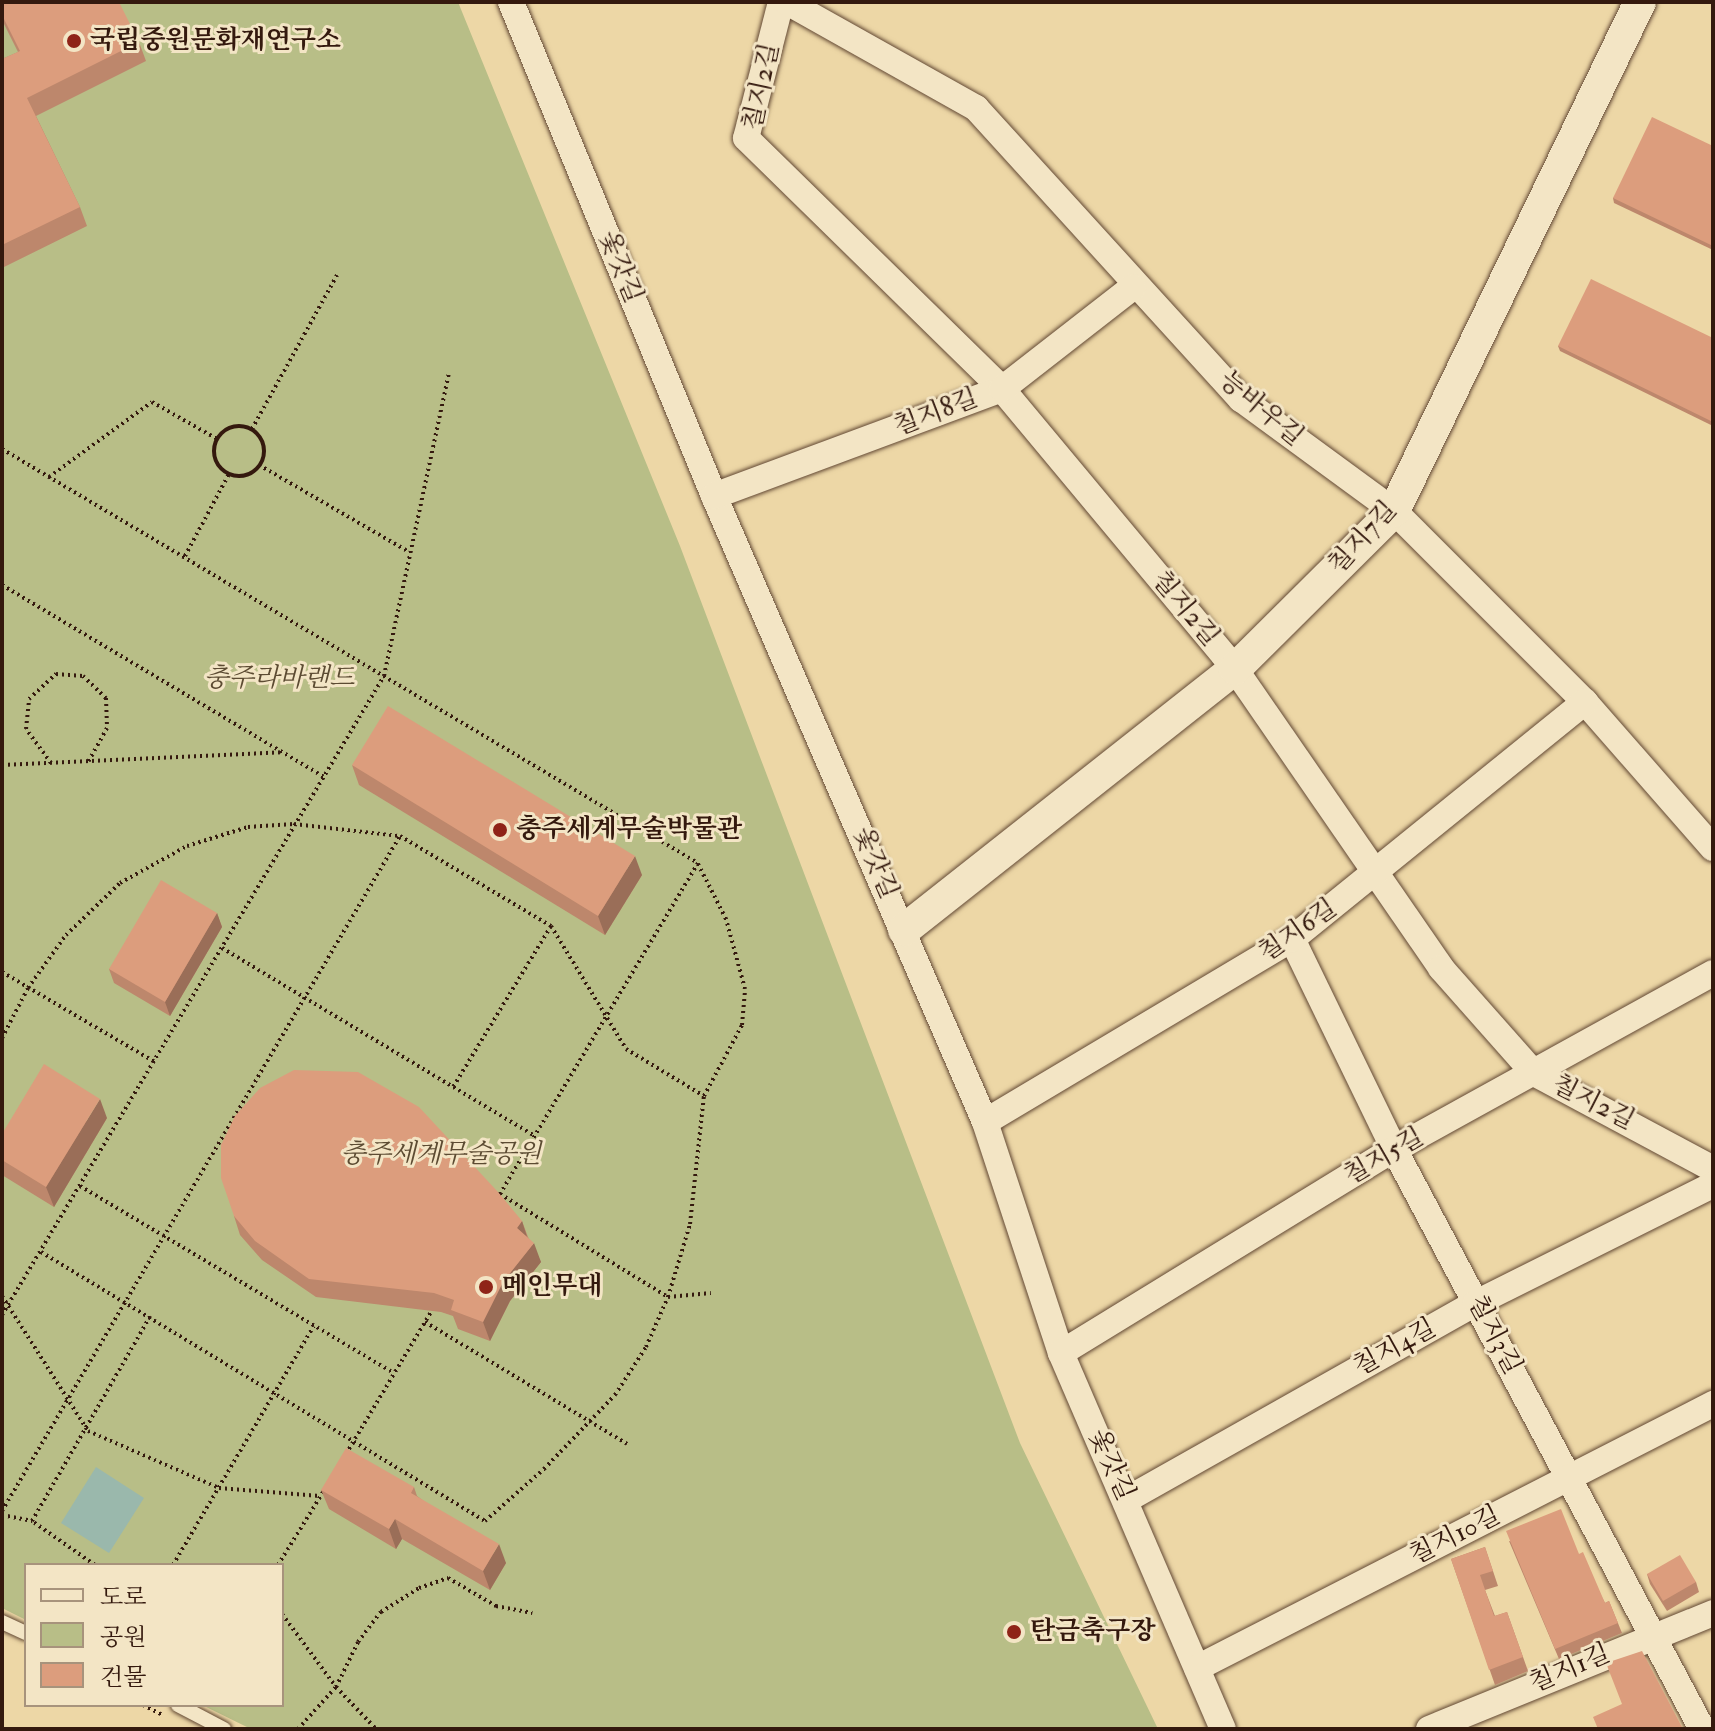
<!DOCTYPE html>
<meta charset="utf-8">
<style>
body{margin:0}
#map{position:relative;width:1715px;height:1731px;overflow:hidden;background:#edd7a6;font-family:"IM FELL Double Pica","Noto Serif KR",serif}
div>[style]{position:absolute}
.green>*{inset:0;background:#b8be87}
.water>*{inset:0;background:#9ab8ac}
.path>*{height:4px;margin-top:-2px;transform-origin:0;background:repeating-linear-gradient(90deg,#34190e 0 2px,transparent 0 6px)}
.path>.ring{margin:-2px;padding:0;box-sizing:content-box;background:none;border:4px solid #34190e;border-radius:50%}
.roads{filter:drop-shadow(0 0 2px #624834) drop-shadow(0 0 2px #624834)}
.service>*{height:14px;margin:-7px;padding:0 7px;transform-origin:7px;border-radius:7px;background:#f3e5c5}
.minor>*{height:26px;margin:-13px;padding:0 13px;transform-origin:13px;border-radius:13px;background:#f3e5c5}
.tertiary>*{height:32px;margin:-16px;padding:0 16px;transform-origin:16px;border-radius:16px;background:#f3e5c5}
.wall>*{inset:0;background:#bd876c}
.shaded-wall>*{inset:0;background:#9a6e58}
.building>*{inset:0;background:#dc9d7d}
.dots>*{width:22px;height:22px;translate:-50% -50%;box-sizing:border-box;border:4px solid #f3e5c5;border-radius:50%}
span{translate:-50% -50%;white-space:nowrap;text-align:center;line-height:1.15;-webkit-text-stroke:6px #f3e5c5;paint-order:stroke}
.poi-label{font-size:26px;color:#34190e;font-weight:700}
.left{translate:0 -50%;text-align:left}
.street-label{font-size:26px;color:#34190e}
.park-label{font-size:26px;color:#5c4b32;font-style:italic}
.frame{position:absolute;inset:0;border:4px solid #34190e;pointer-events:none}
.legend{position:absolute;left:24px;top:1563px;width:260px;height:144px;box-sizing:border-box;background:#f3e5c5;border:2px solid #a7937c;margin:0;padding:10px 14px;list-style:none;font-size:24px;color:#34190e}
.legend li{display:flex;align-items:center;gap:16px;height:40px}
.legend b{width:40px;border:2px solid #a7937c}
</style>
<div id="map">
<div class="green">
<i style="clip-path:polygon(2px 2px,458px 2px,680px 546px,1020px 1443px,1158px 1729px,251px 1729px,202px 1705px,282px 1705px,282px 1565px,26px 1565px,26px 1620px,2px 1608px)"></i>
</div>
<div class="water">
<i style="clip-path:polygon(96px 1467px,144px 1498px,109px 1553px,61px 1523px)"></i>
</div>
<div class="path">
<i class="ring" style="left:214px;top:426px;width:46px;height:46px"></i>
<i style="left:252px;top:429px;width:176px;rotate:-61.1deg"></i>
<i style="left:2px;top:449px;width:810px;rotate:30.75deg"></i>
<i style="left:698px;top:863px;width:388px;rotate:120.9deg"></i>
<i style="left:259px;top:465px;width:173px;rotate:30.1deg"></i>
<i style="left:49px;top:477px;width:127px;rotate:-36.1deg"></i>
<i style="left:152px;top:402px;width:75px;rotate:29.6deg"></i>
<i style="left:185px;top:556px;width:93px;rotate:-61.8deg"></i>
<i style="left:2px;top:585px;width:374px;rotate:30.8deg"></i>
<i style="left:51px;top:763px;width:42px;rotate:-126.3deg"></i>
<i style="left:26px;top:729px;width:30px;rotate:-84deg"></i>
<i style="left:29px;top:699px;width:37px;rotate:-43deg"></i>
<i style="left:56px;top:674px;width:27px;rotate:4deg"></i>
<i style="left:83px;top:676px;width:32px;rotate:44deg"></i>
<i style="left:106px;top:698px;width:30px;rotate:88deg"></i>
<i style="left:107px;top:728px;width:38px;rotate:119deg"></i>
<i style="left:2px;top:765px;width:281px;rotate:-2.6deg"></i>
<i style="left:551px;top:926px;width:144px;rotate:58.6deg"></i>
<i style="left:626px;top:1049px;width:91px;rotate:31.1deg"></i>
<i style="left:222px;top:948px;width:365px;rotate:31deg"></i>
<i style="left:2px;top:972px;width:178px;rotate:30.5deg"></i>
<i style="left:2px;top:1038px;width:56px;rotate:-62.5deg"></i>
<i style="left:28px;top:988px;width:65px;rotate:-54.4deg"></i>
<i style="left:66px;top:935px;width:75px;rotate:-43.9deg"></i>
<i style="left:120px;top:883px;width:77px;rotate:-28.9deg"></i>
<i style="left:187px;top:846px;width:64px;rotate:-17.3deg"></i>
<i style="left:248px;top:827px;width:46px;rotate:-3.7deg"></i>
<i style="left:294px;top:824px;width:107px;rotate:6.5deg"></i>
<i style="left:80px;top:1186px;width:365px;rotate:30.8deg"></i>
<i style="left:500px;top:1194px;width:197px;rotate:31.5deg"></i>
<i style="left:668px;top:1297px;width:43px;rotate:-5.3deg"></i>
<i style="left:41px;top:1252px;width:519px;rotate:31.21deg"></i>
<i style="left:485px;top:1521px;width:79px;rotate:-41.4deg"></i>
<i style="left:544px;top:1469px;width:103px;rotate:-46.2deg"></i>
<i style="left:615px;top:1395px;width:57px;rotate:-57.1deg"></i>
<i style="left:646px;top:1347px;width:55px;rotate:-66.3deg"></i>
<i style="left:668px;top:1297px;width:76px;rotate:-73.2deg"></i>
<i style="left:690px;top:1224px;width:129px;rotate:-83.8deg"></i>
<i style="left:704px;top:1096px;width:81px;rotate:-61.8deg"></i>
<i style="left:742px;top:1025px;width:36px;rotate:-85deg"></i>
<i style="left:745px;top:989px;width:73px;rotate:-105.2deg"></i>
<i style="left:726px;top:919px;width:62px;rotate:-117deg"></i>
<i style="left:2px;top:1296px;width:160px;rotate:57.5deg"></i>
<i style="left:88px;top:1431px;width:143px;rotate:23.5deg"></i>
<i style="left:219px;top:1488px;width:101px;rotate:4.5deg"></i>
<i style="left:2px;top:1315px;width:744px;rotate:-59.13deg"></i>
<i style="left:384px;top:676px;width:311px;rotate:-77.9deg"></i>
<i style="left:425px;top:1322px;width:236px;rotate:31.1deg"></i>
<i style="left:346px;top:1454px;width:171px;rotate:-59.1deg"></i>
<i style="left:2px;top:1511px;width:784px;rotate:-59.48deg"></i>
<i style="left:400px;top:836px;width:176px;rotate:30.8deg"></i>
<i style="left:551px;top:926px;width:188px;rotate:121.3deg"></i>
<i style="left:2px;top:1515px;width:31px;rotate:11deg"></i>
<i style="left:95px;top:1565px;width:77px;rotate:-145.1deg"></i>
<i style="left:32px;top:1521px;width:236px;rotate:-60deg"></i>
<i style="left:173px;top:1565px;width:277px;rotate:-59.5deg"></i>
<i style="left:278px;top:1565px;width:89px;rotate:-58.3deg"></i>
<i style="left:282px;top:1614px;width:91px;rotate:53.5deg"></i>
<i style="left:336px;top:1687px;width:58px;rotate:46.4deg"></i>
<i style="left:143px;top:1705px;width:22px;rotate:27deg"></i>
<i style="left:298px;top:1729px;width:57px;rotate:-47.9deg"></i>
<i style="left:336px;top:1687px;width:50px;rotate:-63.9deg"></i>
<i style="left:358px;top:1642px;width:38px;rotate:-53deg"></i>
<i style="left:381px;top:1612px;width:45px;rotate:-32.3deg"></i>
<i style="left:419px;top:1588px;width:31px;rotate:-19deg"></i>
<i style="left:448px;top:1578px;width:56px;rotate:30.3deg"></i>
<i style="left:496px;top:1606px;width:37px;rotate:11deg"></i>
</div>
<div class="roads">
<div class="service">
<i style="left:2px;top:1622px;width:26px;rotate:25deg"></i>
<i style="left:178px;top:1705px;width:52px;rotate:27.6deg"></i>
</div>
<div class="minor">
<i style="left:511px;top:2px;width:534px;rotate:67.66deg"></i>
<i style="left:714px;top:496px;width:682px;rotate:66.59deg"></i>
<i style="left:985px;top:1122px;width:243px;rotate:71.8deg"></i>
<i style="left:1061px;top:1353px;width:409px;rotate:66.7deg"></i>
<i style="left:781px;top:2px;width:140px;rotate:104.4deg"></i>
<i style="left:746px;top:138px;width:359px;rotate:44.4deg"></i>
<i style="left:1002px;top:389px;width:364px;rotate:50.2deg"></i>
<i style="left:1235px;top:669px;width:363px;rotate:55.4deg"></i>
<i style="left:1441px;top:968px;width:140px;rotate:48.5deg"></i>
<i style="left:1534px;top:1073px;width:203px;rotate:28.2deg"></i>
<i style="left:787px;top:2px;width:217px;rotate:29.3deg"></i>
<i style="left:976px;top:108px;width:394px;rotate:47.7deg"></i>
<i style="left:1241px;top:399px;width:190px;rotate:36.2deg"></i>
<i style="left:1394px;top:511px;width:270px;rotate:45deg"></i>
<i style="left:1585px;top:702px;width:194px;rotate:48.8deg"></i>
<i style="left:714px;top:496px;width:307px;rotate:-20.4deg"></i>
<i style="left:1002px;top:389px;width:166px;rotate:-37.9deg"></i>
<i style="left:1292px;top:939px;width:233px;rotate:64.1deg"></i>
<i style="left:1394px;top:1149px;width:657px;rotate:62.03deg"></i>
<i style="left:985px;top:1122px;width:357px;rotate:-30.8deg"></i>
<i style="left:1292px;top:939px;width:377px;rotate:-39deg"></i>
<i style="left:1061px;top:1353px;width:391px;rotate:-31.5deg"></i>
<i style="left:1394px;top:1149px;width:364px;rotate:-28.9deg"></i>
<i style="left:1126px;top:1500px;width:402px;rotate:-29.4deg"></i>
<i style="left:1476px;top:1303px;width:265px;rotate:-26.5deg"></i>
<i style="left:1197px;top:1668px;width:580px;rotate:-27.1deg"></i>
<i style="left:1429px;top:1729px;width:307px;rotate:-22.2deg"></i>
</div>
<div class="tertiary">
<i style="left:904px;top:930px;width:422px;rotate:-38.3deg"></i>
<i style="left:1235px;top:669px;width:224px;rotate:-44.8deg"></i>
<i style="left:1394px;top:511px;width:565px;rotate:-64.21deg"></i>
</div>
</div>
<div class="wall">
<i style="clip-path:polygon(2px 2px,139px 42px,146px 61px,36px 116px,80px 207px,87px 226px,2px 268px,2px 59px,18px 52px,2px 20px)"></i>
<i style="clip-path:polygon(1713px 146px,1713px 250px,1614px 203px,1613px 198px)"></i>
<i style="clip-path:polygon(1713px 338px,1713px 426px,1560px 351px,1558px 346px)"></i>
<i style="clip-path:polygon(352px 765px,642px 875px,605px 935px,359px 785px)"></i>
<i style="clip-path:polygon(217px 913px,222px 927px,170px 1016px,114px 983px,109px 969px)"></i>
<i style="clip-path:polygon(107px 1118px,54px 1207px,2px 1175px,2px 1134px)"></i>
<i style="clip-path:polygon(234px 1216px,522px 1221px,528px 1237px,541px 1262px,510px 1301px,490px 1341px,458px 1329px,453px 1316px,441px 1312px,316px 1297px,262px 1260px,240px 1235px)"></i>
<i style="clip-path:polygon(414px 1487px,417px 1496px,506px 1563px,490px 1590px,402px 1539px,396px 1549px,329px 1509px,321px 1490px)"></i>
<i style="clip-path:polygon(1509px 1541px,1579px 1554px,1605px 1603px,1609px 1601px,1622px 1633px,1559px 1659px)"></i>
<i style="clip-path:polygon(1485px 1547px,1498px 1586px,1485px 1590px,1495px 1616px,1507px 1612px,1528px 1671px,1495px 1685px,1451px 1559px)"></i>
<i style="clip-path:polygon(1647px 1574px,1696px 1582px,1699px 1592px,1667px 1611px,1650px 1584px)"></i>
</div>
<div class="shaded-wall">
<i style="clip-path:polygon(635px 856px,642px 875px,605px 935px,598px 916px)"></i>
<i style="clip-path:polygon(217px 913px,222px 927px,170px 1016px,165px 1002px)"></i>
<i style="clip-path:polygon(100px 1099px,107px 1118px,54px 1207px,46px 1187px)"></i>
<i style="clip-path:polygon(522px 1221px,528px 1240px,517px 1228px)"></i>
<i style="clip-path:polygon(534px 1243px,541px 1262px,510px 1301px,490px 1341px,483px 1322px,503px 1282px)"></i>
<i style="clip-path:polygon(395px 1519px,402px 1539px,396px 1549px,389px 1529px)"></i>
<i style="clip-path:polygon(499px 1544px,506px 1563px,490px 1590px,483px 1571px)"></i>
</div>
<div class="building">
<i style="clip-path:polygon(2px 2px,119px 2px,139px 42px,27px 98px,80px 207px,2px 245px,2px 59px,20px 51px,2px 15px)"></i>
<i style="clip-path:polygon(1652px 117px,1713px 146px,1713px 246px,1613px 198px)"></i>
<i style="clip-path:polygon(1591px 279px,1713px 338px,1713px 422px,1558px 346px)"></i>
<i style="clip-path:polygon(388px 706px,635px 856px,598px 916px,352px 765px)"></i>
<i style="clip-path:polygon(161px 880px,217px 913px,165px 1002px,109px 969px)"></i>
<i style="clip-path:polygon(44px 1064px,100px 1099px,46px 1187px,2px 1160px,2px 1134px)"></i>
<i style="clip-path:polygon(294px 1070px,358px 1072px,419px 1107px,498px 1192px,522px 1221px,517px 1228px,534px 1243px,503px 1282px,483px 1322px,451px 1310px,454px 1300px,434px 1293px,309px 1279px,255px 1241px,234px 1216px,221px 1178px,221px 1145px,235px 1116px,260px 1088px)"></i>
<i style="clip-path:polygon(346px 1448px,414px 1487px,411px 1493px,499px 1544px,483px 1571px,395px 1519px,389px 1529px,321px 1490px)"></i>
<i style="clip-path:polygon(1561px 1509px,1579px 1554px,1583px 1552px,1605px 1603px,1609px 1601px,1618px 1623px,1555px 1649px,1506px 1531px)"></i>
<i style="clip-path:polygon(1485px 1547px,1493px 1571px,1480px 1575px,1494px 1616px,1507px 1612px,1523px 1657px,1489px 1670px,1451px 1559px)"></i>
<i style="clip-path:polygon(1680px 1555px,1696px 1582px,1663px 1601px,1647px 1574px)"></i>
<i style="clip-path:polygon(1642px 1651px,1683px 1729px,1598px 1729px,1593px 1717px,1622px 1704px,1606px 1663px)"></i>
</div>
<div class="dots">
<i style="left:74px;top:41px;background:#8f2418"></i>
<i style="left:500px;top:830px;background:#8f2418"></i>
<i style="left:486px;top:1287px;background:#8f2418"></i>
<i style="left:1014px;top:1632px;background:#8f2418"></i>
</div>
<div class="poi-label">
<span class="left" style="left:90px;top:41px">국립중원문화재연구소</span>
<span class="left" style="left:516px;top:830px">충주세계무술박물관</span>
<span class="left" style="left:502px;top:1287px">메인무대</span>
<span class="left" style="left:1030px;top:1632px">탄금축구장</span>
</div>
<div class="street-label">
<span style="left:762px;top:87px;rotate:-78deg">칠지2길</span>
<span style="left:620px;top:267px;rotate:68deg">옻갓길</span>
<span style="left:1261px;top:409px;rotate:40deg">능바우길</span>
<span style="left:936px;top:413px;rotate:-21deg">칠지8길</span>
<span style="left:1363px;top:538px;rotate:-48deg">칠지7길</span>
<span style="left:1185px;top:609px;rotate:50deg">칠지2길</span>
<span style="left:875px;top:863px;rotate:67deg">옻갓길</span>
<span style="left:1298px;top:931px;rotate:-35deg">칠지6길</span>
<span style="left:1593px;top:1103px;rotate:27deg">칠지2길</span>
<span style="left:1384px;top:1157px;rotate:-30deg">칠지5길</span>
<span style="left:1494px;top:1335px;rotate:62deg">칠지3길</span>
<span style="left:1395px;top:1348px;rotate:-29deg">칠지4길</span>
<span style="left:1111px;top:1465px;rotate:66deg">옻갓길</span>
<span style="left:1455px;top:1536px;rotate:-27deg">칠지10길</span>
<span style="left:1570px;top:1669px;rotate:-23deg">칠지1길</span>
</div>
<div class="park-label">
<span style="left:279px;top:679px">충주라바랜드</span>
<span style="left:441px;top:1155px">충주세계무술공원</span>
</div>
<div class="frame"></div>
<ul class="legend">
<li><b style="height:10px;background:#f3e5c5"></b>도로</li>
<li><b style="height:22px;background:#b8be87"></b>공원</li>
<li><b style="height:22px;background:#dc9d7d"></b>건물</li>
</ul>
</div>
